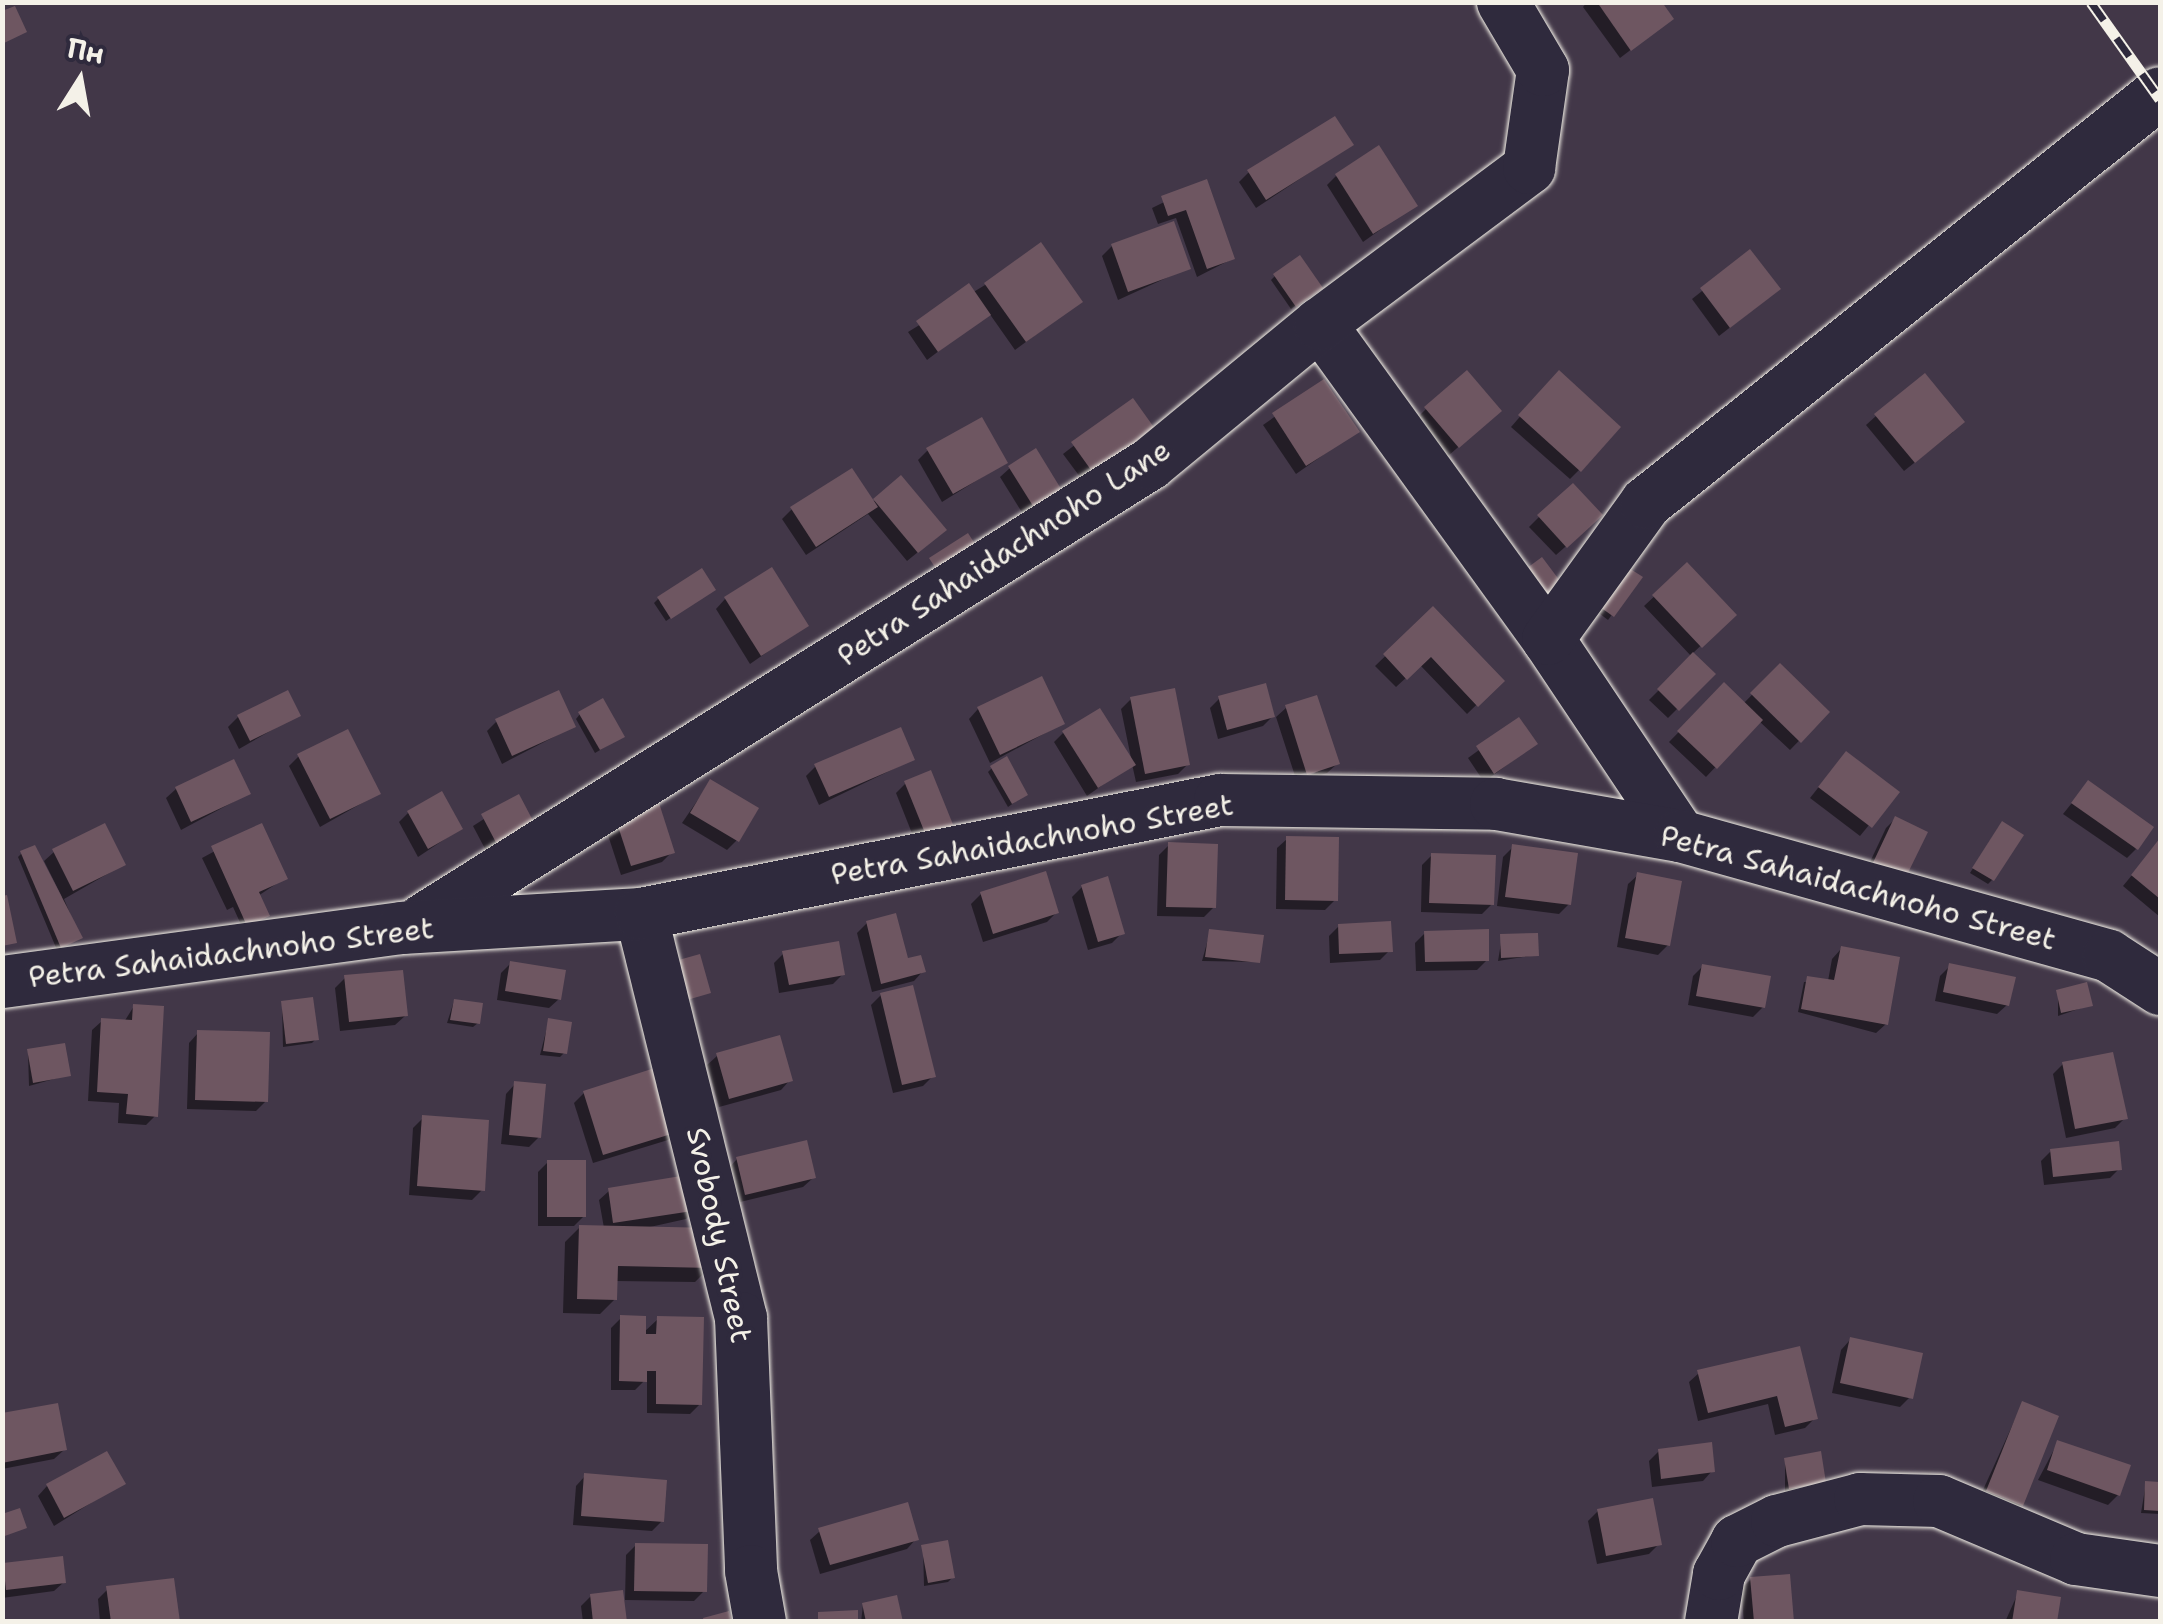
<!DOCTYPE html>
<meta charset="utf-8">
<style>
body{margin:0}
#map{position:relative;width:2163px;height:1624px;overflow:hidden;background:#423748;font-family:"Shantell Sans",sans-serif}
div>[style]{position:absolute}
.shadow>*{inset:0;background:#0007}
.building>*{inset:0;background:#6e5661}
.roads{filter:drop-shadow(0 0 2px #f4f1e8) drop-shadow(0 0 2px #f4f1e8)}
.minor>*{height:52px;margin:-26px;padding:0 26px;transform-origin:26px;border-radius:26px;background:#2f2a3d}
.rail>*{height:11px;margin-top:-5.5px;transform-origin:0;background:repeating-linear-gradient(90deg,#2f2a3d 0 22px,#f4f1e8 0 44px);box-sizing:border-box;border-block:2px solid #f4f1e8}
span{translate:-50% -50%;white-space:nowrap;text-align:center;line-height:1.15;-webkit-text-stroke:8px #2f2a3d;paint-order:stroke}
.street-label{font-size:30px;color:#f4f1e8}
.frame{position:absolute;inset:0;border:5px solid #f4f1e8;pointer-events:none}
.north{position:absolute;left:30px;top:30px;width:100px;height:100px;-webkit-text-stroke:8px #2f2a3d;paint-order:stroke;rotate:11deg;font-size:28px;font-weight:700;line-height:40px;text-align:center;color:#f4f1e8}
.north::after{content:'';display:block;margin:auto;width:35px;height:45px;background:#f4f1e8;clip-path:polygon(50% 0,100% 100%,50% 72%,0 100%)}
</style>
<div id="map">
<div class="shadow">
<i style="clip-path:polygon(1587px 2px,1658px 2px,1671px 19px,1620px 58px,1583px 7px)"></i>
<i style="clip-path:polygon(1351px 145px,1256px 208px,1239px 182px,1249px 172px)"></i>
<i style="clip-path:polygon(1336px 176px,1415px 205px,1363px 242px,1327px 185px)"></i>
<i style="clip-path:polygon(1205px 182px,1232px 259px,1197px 277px,1176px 218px,1158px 224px,1152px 208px)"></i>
<i style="clip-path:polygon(1112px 246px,1188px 268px,1118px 300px,1102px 256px)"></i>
<i style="clip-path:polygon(1750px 253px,1768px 298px,1719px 336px,1692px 299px)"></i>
<i style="clip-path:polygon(1275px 276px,1315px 291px,1291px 309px,1271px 280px)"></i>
<i style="clip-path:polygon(985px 285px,1080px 302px,1015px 350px,989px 313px,927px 360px,908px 332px)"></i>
<i style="clip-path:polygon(1324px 382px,1356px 432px,1296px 474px,1263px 425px)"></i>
<i style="clip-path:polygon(1549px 383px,1579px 470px,1570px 479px,1511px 427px)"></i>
<i style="clip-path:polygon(1132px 401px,1086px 485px,1063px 454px)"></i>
<i style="clip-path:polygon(1426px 409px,1489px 420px,1448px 456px,1416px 419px)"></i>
<i style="clip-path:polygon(1876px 416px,1953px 432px,1904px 471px,1866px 425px)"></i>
<i style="clip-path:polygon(928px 450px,1005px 463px,942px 502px,918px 460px)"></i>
<i style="clip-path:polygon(1010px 468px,1063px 497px,1028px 522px,1000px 477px)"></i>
<i style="clip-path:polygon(901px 478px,934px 539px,907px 561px,868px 514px,806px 555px,782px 519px,792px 509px,872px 503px)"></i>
<i style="clip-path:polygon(1539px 517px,1590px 525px,1556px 555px,1529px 527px)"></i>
<i style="clip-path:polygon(1687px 566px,1733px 615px,1692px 654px,1712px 674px,1668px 718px,1649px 700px,1692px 657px,1644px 606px)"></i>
<i style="clip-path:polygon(1639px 578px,1608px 620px,1591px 607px)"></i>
<i style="clip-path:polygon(708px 593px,666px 621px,654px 603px,658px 599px)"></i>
<i style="clip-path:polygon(725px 599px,805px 626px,750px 664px,716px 609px)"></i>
<i style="clip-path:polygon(1433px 610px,1501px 681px,1467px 714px,1420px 665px,1396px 687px,1375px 666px)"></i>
<i style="clip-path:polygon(1780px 666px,1827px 712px,1790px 750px,1759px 721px,1706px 777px,1669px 742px,1724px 686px,1743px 704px)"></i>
<i style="clip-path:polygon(1220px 698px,1273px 716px,1263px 726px,1218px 739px,1210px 708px)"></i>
<i style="clip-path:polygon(1131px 699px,1188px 764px,1178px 774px,1136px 782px,1132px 764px,1087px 796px,1054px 742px,1063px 733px,1132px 763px,1121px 709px)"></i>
<i style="clip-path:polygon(1286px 708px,1337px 764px,1327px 773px,1297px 783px,1329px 765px,1295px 776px,1276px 717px)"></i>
<i style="clip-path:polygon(978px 709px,1062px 724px,990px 763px,969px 719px)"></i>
<i style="clip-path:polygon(580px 714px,617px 740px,595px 753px,576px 719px)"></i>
<i style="clip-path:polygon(298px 715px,239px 749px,228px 727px,238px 717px)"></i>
<i style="clip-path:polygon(497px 721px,573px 727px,502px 764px,487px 731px)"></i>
<i style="clip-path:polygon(1519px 721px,1535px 744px,1484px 782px,1468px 758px)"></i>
<i style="clip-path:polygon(299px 756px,378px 794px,320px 827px,289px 766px)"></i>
<i style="clip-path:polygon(912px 760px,819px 805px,806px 776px,816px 766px)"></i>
<i style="clip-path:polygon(1837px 764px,1896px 792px,1860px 836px,1810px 798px)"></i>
<i style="clip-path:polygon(992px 768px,1025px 795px,1008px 807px,988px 772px)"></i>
<i style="clip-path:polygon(710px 782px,737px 840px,727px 850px,682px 823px)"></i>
<i style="clip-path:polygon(906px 783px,953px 832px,919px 851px,896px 793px)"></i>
<i style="clip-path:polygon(2088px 783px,2136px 849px,2127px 858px,2063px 814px)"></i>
<i style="clip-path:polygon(176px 789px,248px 794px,181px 830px,166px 798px)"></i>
<i style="clip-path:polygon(518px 797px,492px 862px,473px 826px)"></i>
<i style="clip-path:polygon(408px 813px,460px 829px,418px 857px,399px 822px)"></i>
<i style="clip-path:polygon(616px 819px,672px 852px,662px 862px,621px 875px,606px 829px)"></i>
<i style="clip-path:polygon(1895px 819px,1900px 883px,1862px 879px,1886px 828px)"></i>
<i style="clip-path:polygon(261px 826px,285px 878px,258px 896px,267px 915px,243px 929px,233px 907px,227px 910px,202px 858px)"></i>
<i style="clip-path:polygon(1998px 828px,1992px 880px,1988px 884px,1970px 873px)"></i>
<i style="clip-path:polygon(1287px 839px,1335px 900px,1325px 910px,1276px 909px,1277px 848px)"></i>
<i style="clip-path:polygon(2160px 841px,2160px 917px,2123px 886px)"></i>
<i style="clip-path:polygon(1169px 845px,1214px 907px,1204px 917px,1157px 916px,1159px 855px)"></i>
<i style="clip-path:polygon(1513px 847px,1569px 904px,1559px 914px,1497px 906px,1503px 857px)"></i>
<i style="clip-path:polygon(54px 852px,123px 865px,64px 899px,80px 937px,57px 950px,18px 857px,22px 853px,56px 900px,62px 897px,44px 861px)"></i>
<i style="clip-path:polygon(1432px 855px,1492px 904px,1482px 914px,1421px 912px,1422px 865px)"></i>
<i style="clip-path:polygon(1638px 875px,1668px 945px,1658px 955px,1617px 947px,1628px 884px)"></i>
<i style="clip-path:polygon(1082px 887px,1122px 933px,1112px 943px,1088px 950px,1072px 897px)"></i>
<i style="clip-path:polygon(981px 894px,1056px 913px,1047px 922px,983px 942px,971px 904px)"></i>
<i style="clip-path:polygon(867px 923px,923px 971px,914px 981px,872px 992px,857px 933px)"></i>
<i style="clip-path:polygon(1339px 926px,1390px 950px,1380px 960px,1330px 963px,1329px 936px)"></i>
<i style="clip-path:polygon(1210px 932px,1258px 962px,1202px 961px)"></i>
<i style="clip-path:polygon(1425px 933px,1487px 960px,1477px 970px,1416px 971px,1415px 943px)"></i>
<i style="clip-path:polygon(1502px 937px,1536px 955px,1498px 961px)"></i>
<i style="clip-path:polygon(1841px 949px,1886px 1024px,1876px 1033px,1798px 1012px,1804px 982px,1828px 981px,1832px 959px)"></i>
<i style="clip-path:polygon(784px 953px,843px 974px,833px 984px,779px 993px,774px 963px)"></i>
<i style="clip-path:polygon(511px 963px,559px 999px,549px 1008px,497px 1000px,501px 973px)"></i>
<i style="clip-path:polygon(1950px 966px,2007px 1005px,1997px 1014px,1935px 1001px,1940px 976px)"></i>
<i style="clip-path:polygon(1702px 967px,1763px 1007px,1753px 1017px,1688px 1005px,1693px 976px)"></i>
<i style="clip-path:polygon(345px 978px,405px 1016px,395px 1025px,340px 1031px,335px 988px)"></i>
<i style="clip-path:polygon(2058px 992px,2090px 1005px,2058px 1016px)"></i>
<i style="clip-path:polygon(881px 995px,933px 1076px,923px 1086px,893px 1093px,871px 1005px)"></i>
<i style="clip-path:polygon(454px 1001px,478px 1023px,473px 1027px,447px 1023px)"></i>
<i style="clip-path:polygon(282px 1003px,316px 1039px,312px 1043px,283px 1047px)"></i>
<i style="clip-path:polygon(134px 1006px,155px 1116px,146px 1125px,118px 1123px,119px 1103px,88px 1101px,92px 1030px,102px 1021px,124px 1022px)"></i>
<i style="clip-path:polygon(549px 1020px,564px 1053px,560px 1057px,540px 1055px)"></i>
<i style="clip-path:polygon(198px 1033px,266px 1101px,256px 1111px,187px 1109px,189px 1043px)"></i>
<i style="clip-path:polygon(28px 1052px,68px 1075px,29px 1086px)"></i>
<i style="clip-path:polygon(717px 1056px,790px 1080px,781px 1090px,719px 1107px,707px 1065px)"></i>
<i style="clip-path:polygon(2063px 1064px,2125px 1118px,2115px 1128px,2066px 1138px,2053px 1074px)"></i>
<i style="clip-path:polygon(515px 1084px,539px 1137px,529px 1147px,501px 1144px,506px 1094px)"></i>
<i style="clip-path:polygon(584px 1093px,678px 1130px,668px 1140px,593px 1163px,574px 1103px)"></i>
<i style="clip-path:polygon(423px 1118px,482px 1190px,472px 1200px,409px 1195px,413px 1128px)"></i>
<i style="clip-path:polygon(2051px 1151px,2119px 1169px,2110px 1178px,2044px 1185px,2041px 1161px)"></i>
<i style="clip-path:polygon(737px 1159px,813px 1178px,803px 1187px,736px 1203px,728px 1169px)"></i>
<i style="clip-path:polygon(548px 1162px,584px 1216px,574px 1226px,538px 1226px,538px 1172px)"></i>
<i style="clip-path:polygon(609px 1191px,696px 1209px,686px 1219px,641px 1229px,710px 1267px,695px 1282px,615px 1281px,615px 1299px,600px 1314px,563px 1313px,565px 1242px,580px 1227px,604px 1228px,599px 1200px)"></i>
<i style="clip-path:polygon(621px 1318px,643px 1333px,658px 1319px,700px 1404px,690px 1414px,647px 1413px,647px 1378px,635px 1390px,611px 1390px,611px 1328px)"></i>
<i style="clip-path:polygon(1850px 1340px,1910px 1397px,1900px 1407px,1832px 1393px,1841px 1350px)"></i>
<i style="clip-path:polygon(1798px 1349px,1815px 1418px,1805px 1428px,1775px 1435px,1768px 1404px,1698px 1421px,1689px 1382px,1699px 1373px)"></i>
<i style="clip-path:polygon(2022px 1404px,2021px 1505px,2012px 1514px,1978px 1501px)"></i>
<i style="clip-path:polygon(2px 1416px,64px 1450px,54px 1459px,2px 1469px)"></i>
<i style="clip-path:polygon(2058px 1442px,2118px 1495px,2108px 1505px,2038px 1480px)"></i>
<i style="clip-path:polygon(1659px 1451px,1712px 1471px,1703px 1481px,1652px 1487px,1649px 1461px)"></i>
<i style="clip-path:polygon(1785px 1461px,1823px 1482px,1785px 1492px)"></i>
<i style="clip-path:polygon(585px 1476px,662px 1521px,652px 1531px,573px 1525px,576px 1486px)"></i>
<i style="clip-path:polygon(123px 1483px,54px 1526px,38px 1496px,47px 1486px)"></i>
<i style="clip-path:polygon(2146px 1483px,2160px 1484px,2160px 1514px,2141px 1513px)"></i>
<i style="clip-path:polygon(1598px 1511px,1659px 1544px,1649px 1554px,1597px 1564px,1588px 1521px)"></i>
<i style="clip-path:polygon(820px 1531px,916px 1539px,907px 1549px,820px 1574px,810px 1540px)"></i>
<i style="clip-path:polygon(636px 1545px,704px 1591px,694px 1601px,625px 1600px,626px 1555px)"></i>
<i style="clip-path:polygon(923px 1547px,952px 1578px,948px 1582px,924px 1586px)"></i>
<i style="clip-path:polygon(4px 1565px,64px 1582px,54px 1591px,2px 1598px)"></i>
<i style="clip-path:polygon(1751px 1579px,1791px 1622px,1744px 1622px,1741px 1589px)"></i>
<i style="clip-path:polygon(108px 1589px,177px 1622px,100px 1622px,98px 1599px)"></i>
<i style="clip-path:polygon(2018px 1593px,2054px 1622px,2005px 1622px)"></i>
<i style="clip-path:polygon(591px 1596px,624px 1622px,583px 1622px,581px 1606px)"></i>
<i style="clip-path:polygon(863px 1605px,900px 1622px,861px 1622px)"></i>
</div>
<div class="building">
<i style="clip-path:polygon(1597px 2px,1662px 2px,1674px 19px,1631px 51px)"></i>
<i style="clip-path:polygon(15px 6px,27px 32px,2px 44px,2px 11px)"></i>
<i style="clip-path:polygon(1335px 116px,1354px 145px,1266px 200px,1247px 170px)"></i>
<i style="clip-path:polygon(1379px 145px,1418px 206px,1373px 234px,1335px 174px)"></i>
<i style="clip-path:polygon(1207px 179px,1235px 259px,1207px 269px,1186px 210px,1168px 216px,1161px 196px)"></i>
<i style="clip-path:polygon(1174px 221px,1191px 269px,1128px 292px,1111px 244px)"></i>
<i style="clip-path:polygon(1041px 242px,1083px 302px,1026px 342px,984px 283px)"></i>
<i style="clip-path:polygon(1750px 249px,1781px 289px,1730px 328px,1700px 288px)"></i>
<i style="clip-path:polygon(1300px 255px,1323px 288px,1296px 307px,1273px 274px)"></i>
<i style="clip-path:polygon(969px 283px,991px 315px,938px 352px,916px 321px)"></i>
<i style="clip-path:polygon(1467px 370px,1502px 411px,1459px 448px,1424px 407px)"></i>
<i style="clip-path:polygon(1559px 370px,1621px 427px,1581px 472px,1518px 415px)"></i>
<i style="clip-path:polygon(1925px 373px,1965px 422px,1915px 463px,1874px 414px)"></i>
<i style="clip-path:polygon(1324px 379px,1360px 432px,1306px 466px,1272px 413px)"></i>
<i style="clip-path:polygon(1133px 398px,1158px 433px,1096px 477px,1071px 442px)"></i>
<i style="clip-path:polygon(982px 417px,1008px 463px,953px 494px,926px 448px)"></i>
<i style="clip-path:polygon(1036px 448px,1066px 497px,1038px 514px,1008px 466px)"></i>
<i style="clip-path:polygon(852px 468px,878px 507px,816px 547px,790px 507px)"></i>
<i style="clip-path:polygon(901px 475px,947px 530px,918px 553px,873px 499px)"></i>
<i style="clip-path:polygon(1573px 483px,1603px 515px,1567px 548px,1537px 515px)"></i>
<i style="clip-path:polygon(968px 533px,984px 558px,945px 583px,929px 558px)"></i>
<i style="clip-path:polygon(1542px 557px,1566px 589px,1547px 603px,1523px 571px)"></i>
<i style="clip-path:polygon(1687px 562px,1737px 615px,1702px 648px,1652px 595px)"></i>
<i style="clip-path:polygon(1621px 563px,1643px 577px,1614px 617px,1593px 602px)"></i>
<i style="clip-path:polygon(772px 567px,809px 626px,761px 656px,724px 597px)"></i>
<i style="clip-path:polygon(702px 568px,716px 590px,671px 619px,657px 597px)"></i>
<i style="clip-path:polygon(1433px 606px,1505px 681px,1478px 707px,1431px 657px,1407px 680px,1383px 654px)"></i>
<i style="clip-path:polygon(1693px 652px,1716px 674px,1679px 711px,1657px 689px)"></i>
<i style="clip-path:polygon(1780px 663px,1830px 712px,1801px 743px,1750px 693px)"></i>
<i style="clip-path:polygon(1042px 676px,1065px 724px,1000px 755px,977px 707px)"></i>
<i style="clip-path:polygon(1724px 682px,1763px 720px,1717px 769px,1677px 731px)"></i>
<i style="clip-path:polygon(1266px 683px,1275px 717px,1227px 730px,1218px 696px)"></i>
<i style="clip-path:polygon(1175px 688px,1190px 765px,1145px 774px,1130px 697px)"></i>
<i style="clip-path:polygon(288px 690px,301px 716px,250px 741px,237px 715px)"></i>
<i style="clip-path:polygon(559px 690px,576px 727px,512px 756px,495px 719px)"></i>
<i style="clip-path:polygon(1317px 695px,1340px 764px,1307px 775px,1285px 705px)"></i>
<i style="clip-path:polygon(603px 698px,625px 737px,600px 750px,578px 712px)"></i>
<i style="clip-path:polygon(1100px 708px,1136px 765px,1098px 788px,1062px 731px)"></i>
<i style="clip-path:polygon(1519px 717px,1538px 744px,1494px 774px,1476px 746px)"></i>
<i style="clip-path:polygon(901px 727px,915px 760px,829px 797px,814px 764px)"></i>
<i style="clip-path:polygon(348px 729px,381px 794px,330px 819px,297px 754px)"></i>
<i style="clip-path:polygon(1846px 751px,1900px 792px,1872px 828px,1818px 787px)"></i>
<i style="clip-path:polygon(1007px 756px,1028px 795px,1012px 804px,990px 766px)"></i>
<i style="clip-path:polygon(234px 759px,251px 794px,191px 822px,175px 787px)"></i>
<i style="clip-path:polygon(931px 770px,956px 832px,929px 843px,904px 781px)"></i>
<i style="clip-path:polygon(710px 779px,759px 808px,739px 842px,690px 813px)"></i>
<i style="clip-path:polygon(2088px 780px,2154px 827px,2138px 850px,2071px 803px)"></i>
<i style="clip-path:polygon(442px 791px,463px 829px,428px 849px,407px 811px)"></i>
<i style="clip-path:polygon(519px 794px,540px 834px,502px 854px,481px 814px)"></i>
<i style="clip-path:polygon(659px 803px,675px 853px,631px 866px,615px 817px)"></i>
<i style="clip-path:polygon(1895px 816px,1928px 832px,1902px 885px,1870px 869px)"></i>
<i style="clip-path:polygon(2002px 821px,2024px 835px,1994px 881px,1972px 868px)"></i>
<i style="clip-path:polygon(105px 823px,126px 865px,73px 891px,52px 849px)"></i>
<i style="clip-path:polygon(262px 823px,288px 879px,259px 892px,270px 916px,247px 926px,211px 846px)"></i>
<i style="clip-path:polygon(1286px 836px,1339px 837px,1338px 901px,1285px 900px)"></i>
<i style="clip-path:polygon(2160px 838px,2160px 899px,2131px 875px)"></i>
<i style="clip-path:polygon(1168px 842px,1218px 844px,1216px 908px,1166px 907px)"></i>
<i style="clip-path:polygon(1512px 844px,1578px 853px,1571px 905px,1505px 897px)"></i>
<i style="clip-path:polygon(35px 845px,83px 938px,61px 948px,20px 851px)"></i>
<i style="clip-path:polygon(1431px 853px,1496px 855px,1494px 905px,1429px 903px)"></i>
<i style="clip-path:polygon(1046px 871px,1059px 913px,993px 934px,980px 892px)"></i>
<i style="clip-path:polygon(1637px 872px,1682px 881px,1670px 946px,1625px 938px)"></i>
<i style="clip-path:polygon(1108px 876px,1125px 934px,1098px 942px,1081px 885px)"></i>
<i style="clip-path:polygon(7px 895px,17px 943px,2px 946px,2px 896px)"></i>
<i style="clip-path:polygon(896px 913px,908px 958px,921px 955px,926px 972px,881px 984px,866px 921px)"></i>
<i style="clip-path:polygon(1391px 921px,1393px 952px,1339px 954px,1338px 924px)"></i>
<i style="clip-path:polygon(1209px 929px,1264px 935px,1260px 963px,1205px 957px)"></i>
<i style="clip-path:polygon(1489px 929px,1489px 961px,1425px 962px,1424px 931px)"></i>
<i style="clip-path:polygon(1538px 933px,1539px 956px,1501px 958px,1500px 934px)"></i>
<i style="clip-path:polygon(839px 941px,845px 975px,789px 985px,782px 951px)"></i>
<i style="clip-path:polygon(1841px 946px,1900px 957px,1888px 1025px,1801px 1009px,1807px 976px,1834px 980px)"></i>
<i style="clip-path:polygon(700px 954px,711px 993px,680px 1002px,668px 963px)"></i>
<i style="clip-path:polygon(510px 961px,566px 970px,561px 1000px,505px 991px)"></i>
<i style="clip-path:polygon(1949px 963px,2016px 977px,2009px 1006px,1943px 992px)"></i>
<i style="clip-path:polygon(1702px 964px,1771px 976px,1765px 1008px,1696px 996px)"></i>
<i style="clip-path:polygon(403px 970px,408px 1016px,349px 1022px,344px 975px)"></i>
<i style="clip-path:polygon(2087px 982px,2093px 1006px,2061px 1013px,2056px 990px)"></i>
<i style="clip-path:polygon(913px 985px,936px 1077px,902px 1085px,880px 993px)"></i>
<i style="clip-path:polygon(313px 997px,319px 1040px,286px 1044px,281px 1001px)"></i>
<i style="clip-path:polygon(454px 999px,483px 1003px,480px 1024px,450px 1020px)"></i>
<i style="clip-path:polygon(133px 1004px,164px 1006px,158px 1117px,126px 1114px,128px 1094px,97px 1092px,101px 1018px,132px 1020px)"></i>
<i style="clip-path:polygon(548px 1018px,572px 1022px,567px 1054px,543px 1051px)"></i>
<i style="clip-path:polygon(197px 1030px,270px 1032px,268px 1102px,195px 1100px)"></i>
<i style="clip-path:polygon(780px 1035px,793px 1081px,729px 1099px,716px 1053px)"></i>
<i style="clip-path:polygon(65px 1043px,71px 1076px,33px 1083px,27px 1049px)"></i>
<i style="clip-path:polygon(2113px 1052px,2128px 1119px,2075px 1129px,2062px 1062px)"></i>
<i style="clip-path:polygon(661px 1066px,681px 1131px,603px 1155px,583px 1091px)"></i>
<i style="clip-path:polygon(514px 1081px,546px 1084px,541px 1138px,509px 1135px)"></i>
<i style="clip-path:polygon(422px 1115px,489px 1120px,485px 1191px,417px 1186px)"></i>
<i style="clip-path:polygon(807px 1140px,816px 1178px,745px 1195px,736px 1157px)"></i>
<i style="clip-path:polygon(2119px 1141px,2122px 1170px,2053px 1177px,2050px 1149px)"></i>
<i style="clip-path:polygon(547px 1160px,586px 1160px,586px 1217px,547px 1217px)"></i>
<i style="clip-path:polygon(693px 1174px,699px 1210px,613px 1223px,608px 1188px)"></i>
<i style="clip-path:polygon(579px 1225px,713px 1228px,712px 1268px,618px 1266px,617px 1300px,577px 1299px)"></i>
<i style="clip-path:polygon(620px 1315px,646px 1316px,646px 1334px,656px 1334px,657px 1316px,704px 1317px,702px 1405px,656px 1404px,656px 1371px,647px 1371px,647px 1382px,619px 1381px)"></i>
<i style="clip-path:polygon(1850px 1337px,1923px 1353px,1913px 1399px,1840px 1383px)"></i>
<i style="clip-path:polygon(1800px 1346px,1818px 1419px,1785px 1427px,1777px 1396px,1708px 1413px,1697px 1370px)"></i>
<i style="clip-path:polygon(2022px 1401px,2059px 1416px,2023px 1506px,1986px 1491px)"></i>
<i style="clip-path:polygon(58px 1403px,67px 1450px,2px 1463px,2px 1413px)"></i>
<i style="clip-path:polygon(2057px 1440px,2131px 1465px,2120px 1496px,2047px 1470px)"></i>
<i style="clip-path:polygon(1712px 1442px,1715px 1472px,1661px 1479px,1658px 1449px)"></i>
<i style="clip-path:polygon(107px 1451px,126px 1484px,64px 1518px,46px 1484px)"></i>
<i style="clip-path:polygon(1821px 1451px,1826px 1483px,1789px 1489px,1784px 1458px)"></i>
<i style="clip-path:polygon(584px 1473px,667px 1480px,664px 1522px,581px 1516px)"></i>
<i style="clip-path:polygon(2145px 1481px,2160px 1482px,2160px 1511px,2144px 1510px)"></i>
<i style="clip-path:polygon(1653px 1498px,1662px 1545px,1606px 1556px,1597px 1509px)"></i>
<i style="clip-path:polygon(908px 1502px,919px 1540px,830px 1565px,818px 1528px)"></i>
<i style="clip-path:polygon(20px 1508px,27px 1528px,2px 1537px,2px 1514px)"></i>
<i style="clip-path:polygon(948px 1540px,955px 1578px,928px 1583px,921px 1545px)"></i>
<i style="clip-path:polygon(635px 1543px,708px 1544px,707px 1592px,634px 1591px)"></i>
<i style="clip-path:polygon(63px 1556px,66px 1583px,6px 1590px,3px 1563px)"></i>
<i style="clip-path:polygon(1790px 1574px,1794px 1622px,1754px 1622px,1750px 1577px)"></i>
<i style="clip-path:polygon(174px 1578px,180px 1622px,111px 1622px,106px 1586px)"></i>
<i style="clip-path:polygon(623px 1590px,627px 1622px,593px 1622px,590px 1594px)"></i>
<i style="clip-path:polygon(2017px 1590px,2061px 1597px,2057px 1622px,2012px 1622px)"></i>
<i style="clip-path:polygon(897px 1595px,903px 1622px,866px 1622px,862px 1603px)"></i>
<i style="clip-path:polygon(858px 1610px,858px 1622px,818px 1622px,818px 1612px)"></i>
<i style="clip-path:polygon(729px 1611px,732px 1622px,704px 1622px,703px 1618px)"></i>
</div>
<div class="roads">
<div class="minor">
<i style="left:1320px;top:324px;width:389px;rotate:54.1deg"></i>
<i style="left:1548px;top:639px;width:237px;rotate:56.2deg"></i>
<i style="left:1548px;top:639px;width:168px;rotate:-54.2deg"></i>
<i style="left:1646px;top:503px;width:657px;rotate:-38.58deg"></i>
<i style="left:641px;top:914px;width:416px;rotate:76.1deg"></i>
<i style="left:741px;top:1318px;width:253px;rotate:87.7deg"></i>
<i style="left:751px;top:1571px;width:52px;rotate:80deg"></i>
<i style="left:423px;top:920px;width:858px;rotate:-32.1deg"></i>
<i style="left:1150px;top:464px;width:220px;rotate:-39.5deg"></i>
<i style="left:1320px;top:324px;width:261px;rotate:-36.7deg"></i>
<i style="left:1529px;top:168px;width:99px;rotate:-81.9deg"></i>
<i style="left:1543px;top:70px;width:79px;rotate:-120.5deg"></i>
<i style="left:2px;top:982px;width:405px;rotate:-7.7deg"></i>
<i style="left:403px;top:928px;width:238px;rotate:-3.4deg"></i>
<i style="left:641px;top:914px;width:590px;rotate:-11.14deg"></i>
<i style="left:1220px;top:800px;width:276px;rotate:0.8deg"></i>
<i style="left:1496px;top:804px;width:187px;rotate:9.9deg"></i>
<i style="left:1680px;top:836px;width:445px;rotate:15.6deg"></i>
<i style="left:2109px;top:956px;width:61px;rotate:32.9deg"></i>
<i style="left:1711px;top:1622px;width:49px;rotate:-80.5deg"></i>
<i style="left:1719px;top:1574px;width:38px;rotate:-61deg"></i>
<i style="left:1737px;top:1541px;width:45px;rotate:-26.6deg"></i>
<i style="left:1777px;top:1521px;width:86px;rotate:-14.8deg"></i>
<i style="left:1860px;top:1499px;width:79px;rotate:1.5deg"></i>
<i style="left:1939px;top:1501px;width:149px;rotate:22.9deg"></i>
<i style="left:2076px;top:1559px;width:85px;rotate:8.1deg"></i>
</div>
</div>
<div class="rail">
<i style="left:2091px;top:2px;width:119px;rotate:54.6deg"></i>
</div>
<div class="street-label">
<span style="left:1004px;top:553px;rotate:-33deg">Petra Sahaidachnoho Lane</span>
<span style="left:1032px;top:840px;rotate:-10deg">Petra Sahaidachnoho Street</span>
<span style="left:1858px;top:888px;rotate:15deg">Petra Sahaidachnoho Street</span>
<span style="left:231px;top:953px;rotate:-7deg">Petra Sahaidachnoho Street</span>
<span style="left:719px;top:1235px;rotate:78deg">Svobody Street</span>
</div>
<div class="frame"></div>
<div class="north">Пн</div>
</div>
